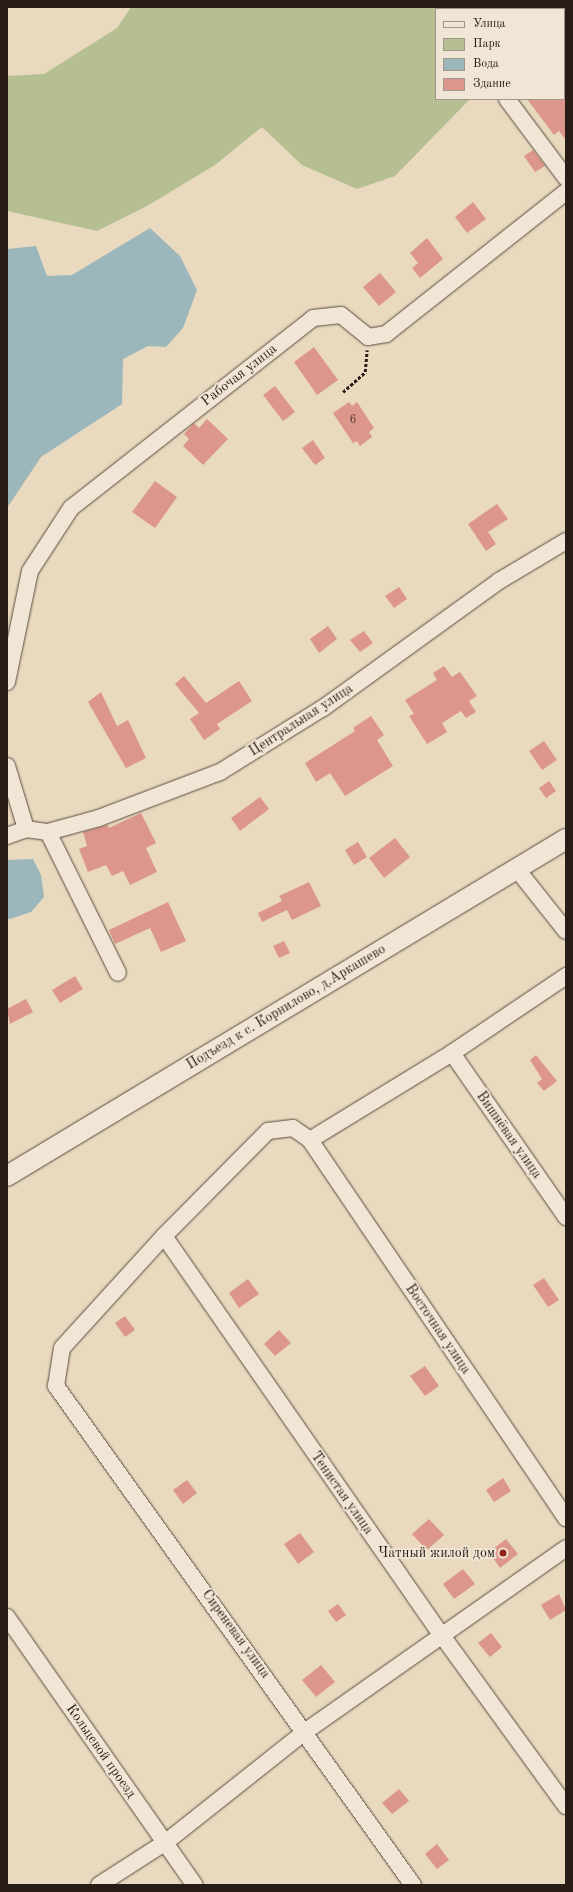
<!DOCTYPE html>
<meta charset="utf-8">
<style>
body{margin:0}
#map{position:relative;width:573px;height:1892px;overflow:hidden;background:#e9d9be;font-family:"Old Standard TT",serif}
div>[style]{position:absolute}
.green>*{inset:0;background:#b6bf91}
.water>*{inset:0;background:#9cb7bc}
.building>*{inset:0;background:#dd968c}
.path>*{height:2.5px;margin-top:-1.25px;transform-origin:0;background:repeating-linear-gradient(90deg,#271d16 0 3px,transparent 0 5px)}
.roads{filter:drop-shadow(0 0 1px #584c40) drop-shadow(0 0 1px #584c40)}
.minor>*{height:16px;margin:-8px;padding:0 8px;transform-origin:8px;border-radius:8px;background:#f1e6d5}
.tertiary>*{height:20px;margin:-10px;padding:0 10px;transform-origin:10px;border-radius:10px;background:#f1e6d5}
.dots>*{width:11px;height:11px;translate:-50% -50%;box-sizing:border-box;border:2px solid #f1e6d5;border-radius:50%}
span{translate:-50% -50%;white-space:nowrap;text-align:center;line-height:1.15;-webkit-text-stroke:3.5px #f1e6d5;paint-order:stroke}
.number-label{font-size:12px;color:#543b34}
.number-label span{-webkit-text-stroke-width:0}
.street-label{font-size:14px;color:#271d16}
.poi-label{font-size:14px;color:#271d16}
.right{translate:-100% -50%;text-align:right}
.frame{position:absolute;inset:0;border:8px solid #271d16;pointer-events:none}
.legend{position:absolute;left:435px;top:8px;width:130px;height:92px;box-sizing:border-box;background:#f1e6d5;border:1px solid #a09689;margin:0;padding:5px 7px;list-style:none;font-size:12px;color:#271d16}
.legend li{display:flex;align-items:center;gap:8px;height:20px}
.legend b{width:20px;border:1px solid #a09689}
</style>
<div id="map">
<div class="green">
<i style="clip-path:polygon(131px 7px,564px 7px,436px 9px,436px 99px,470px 99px,395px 176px,357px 189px,302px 165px,262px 127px,215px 165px,147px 206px,97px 231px,7px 211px,7px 76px,44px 74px,117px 28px)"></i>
</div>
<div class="water">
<i style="clip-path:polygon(150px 228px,180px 256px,197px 290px,183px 328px,166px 347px,148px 346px,123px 359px,122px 404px,41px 457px,7px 508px,7px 249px,36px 246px,47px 276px,72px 275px)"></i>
<i style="clip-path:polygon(33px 859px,41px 875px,44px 897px,31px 912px,10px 919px,7px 918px,7px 860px)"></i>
</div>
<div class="building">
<i style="clip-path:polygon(527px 99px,566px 99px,566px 140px,559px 131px,554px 135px)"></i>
<i style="clip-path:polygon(533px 150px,545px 166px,535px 172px,524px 156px)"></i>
<i style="clip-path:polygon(473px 202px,486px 219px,467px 233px,455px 217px)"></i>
<i style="clip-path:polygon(427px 238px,443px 259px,420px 278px,412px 268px,418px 263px,410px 253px)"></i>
<i style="clip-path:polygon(380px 273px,396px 292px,379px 306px,363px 287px)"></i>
<i style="clip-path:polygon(314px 347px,338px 380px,317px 395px,294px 362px)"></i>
<i style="clip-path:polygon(275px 386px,295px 412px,283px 421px,263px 395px)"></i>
<i style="clip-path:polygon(349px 402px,352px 406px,357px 402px,374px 428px,369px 432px,372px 437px,360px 446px,357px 441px,353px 443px,333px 413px)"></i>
<i style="clip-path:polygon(207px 419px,228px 439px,203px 465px,183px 446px,189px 439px,184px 434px,194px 423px,199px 428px)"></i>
<i style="clip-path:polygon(313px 440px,325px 458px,315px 465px,302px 448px)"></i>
<i style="clip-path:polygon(155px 481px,177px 497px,155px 528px,132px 512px)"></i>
<i style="clip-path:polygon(497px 504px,508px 519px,488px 532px,496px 544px,486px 551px,468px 524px)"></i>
<i style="clip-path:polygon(399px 587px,407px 599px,394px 608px,385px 596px)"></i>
<i style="clip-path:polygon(328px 626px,337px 639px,319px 653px,310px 639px)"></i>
<i style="clip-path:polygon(364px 631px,373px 643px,360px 652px,350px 640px)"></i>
<i style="clip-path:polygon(444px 666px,452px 677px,460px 672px,477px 696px,469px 701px,476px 712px,466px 718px,461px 711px,442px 723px,447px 732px,427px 744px,409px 716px,414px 714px,405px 700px,437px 680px,433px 673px)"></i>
<i style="clip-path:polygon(184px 676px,206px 703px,239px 681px,252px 701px,217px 724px,220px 729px,204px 740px,190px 719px,199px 713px,175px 684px)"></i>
<i style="clip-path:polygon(101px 692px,117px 726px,128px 720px,146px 758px,126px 768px,88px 702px)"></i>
<i style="clip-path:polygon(371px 716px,384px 735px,377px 740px,393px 766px,345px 796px,330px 773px,316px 782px,305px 763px,355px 731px,353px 728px)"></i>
<i style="clip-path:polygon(544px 741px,557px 760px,542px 770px,529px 751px)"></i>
<i style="clip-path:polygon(549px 781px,556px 791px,546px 798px,539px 788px)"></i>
<i style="clip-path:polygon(260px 797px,269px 809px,240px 831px,231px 818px)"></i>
<i style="clip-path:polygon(141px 813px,156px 843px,146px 848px,157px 872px,130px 885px,123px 871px,112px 876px,106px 865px,88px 872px,79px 849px,87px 846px,83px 832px,108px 825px,109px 828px)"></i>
<i style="clip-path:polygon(395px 838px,410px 857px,384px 878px,369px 858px)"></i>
<i style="clip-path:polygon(358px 842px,367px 857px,354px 865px,345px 850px)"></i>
<i style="clip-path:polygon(309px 882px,321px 906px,292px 920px,287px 910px,262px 922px,258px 913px,282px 901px,279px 896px)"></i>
<i style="clip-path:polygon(168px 902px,186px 941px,161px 952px,150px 928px,115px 944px,109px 930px)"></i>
<i style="clip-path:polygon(284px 941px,290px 953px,279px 958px,273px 946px)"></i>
<i style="clip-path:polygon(75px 976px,83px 989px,60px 1003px,52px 990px)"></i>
<i style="clip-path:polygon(26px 999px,33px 1012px,10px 1024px,7px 1009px)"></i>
<i style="clip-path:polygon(536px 1055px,557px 1081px,544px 1091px,537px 1083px,542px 1079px,530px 1060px)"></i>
<i style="clip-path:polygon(544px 1278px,559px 1300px,548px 1307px,533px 1285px)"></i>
<i style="clip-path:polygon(248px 1279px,259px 1294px,239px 1308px,229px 1293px)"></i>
<i style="clip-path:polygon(125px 1316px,135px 1330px,125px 1337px,115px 1323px)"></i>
<i style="clip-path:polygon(279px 1330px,291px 1343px,275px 1356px,264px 1344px)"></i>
<i style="clip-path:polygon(425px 1366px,439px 1386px,425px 1396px,410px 1376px)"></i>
<i style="clip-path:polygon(503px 1478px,511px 1491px,494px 1502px,486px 1490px)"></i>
<i style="clip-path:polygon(187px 1480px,197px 1493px,183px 1504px,173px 1490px)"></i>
<i style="clip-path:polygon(429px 1519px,444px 1535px,427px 1550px,412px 1534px)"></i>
<i style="clip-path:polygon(300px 1533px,314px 1552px,298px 1564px,284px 1544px)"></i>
<i style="clip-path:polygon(506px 1539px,518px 1554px,500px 1568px,489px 1552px)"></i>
<i style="clip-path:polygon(463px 1569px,475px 1584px,454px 1599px,443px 1584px)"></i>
<i style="clip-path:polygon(559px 1594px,566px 1610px,550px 1620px,541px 1605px)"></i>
<i style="clip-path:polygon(338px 1604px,346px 1615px,336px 1622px,328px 1611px)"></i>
<i style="clip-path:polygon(491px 1633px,502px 1647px,490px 1657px,478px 1643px)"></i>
<i style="clip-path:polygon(321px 1665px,335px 1682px,316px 1697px,302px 1680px)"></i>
<i style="clip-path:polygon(399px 1789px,409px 1801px,392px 1814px,382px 1803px)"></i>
<i style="clip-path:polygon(437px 1844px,449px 1860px,437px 1869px,425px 1854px)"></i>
</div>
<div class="path">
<i style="left:343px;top:392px;width:30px;rotate:-42deg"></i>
<i style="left:365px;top:372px;width:22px;rotate:-85deg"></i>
</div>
<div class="roads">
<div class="minor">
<i style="left:507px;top:99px;width:99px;rotate:53.2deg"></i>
<i style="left:7px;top:682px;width:113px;rotate:-78.3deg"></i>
<i style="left:30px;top:571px;width:75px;rotate:-56.9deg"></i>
<i style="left:71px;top:508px;width:308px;rotate:-38.1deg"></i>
<i style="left:313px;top:318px;width:28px;rotate:-6deg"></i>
<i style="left:341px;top:315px;width:35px;rotate:39deg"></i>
<i style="left:368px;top:337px;width:18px;rotate:-9deg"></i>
<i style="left:386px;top:334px;width:229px;rotate:-38.3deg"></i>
<i style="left:7px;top:766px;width:66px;rotate:73.2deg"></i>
<i style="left:48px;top:832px;width:157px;rotate:63.6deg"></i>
<i style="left:7px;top:836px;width:20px;rotate:-20deg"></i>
<i style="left:26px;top:829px;width:22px;rotate:8deg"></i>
<i style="left:48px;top:832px;width:53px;rotate:-15.4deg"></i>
<i style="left:99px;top:818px;width:129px;rotate:-20.8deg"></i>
<i style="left:220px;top:772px;width:121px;rotate:-31.9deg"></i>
<i style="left:323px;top:708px;width:217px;rotate:-35.8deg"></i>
<i style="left:499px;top:581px;width:78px;rotate:-30.8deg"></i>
<i style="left:516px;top:868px;width:80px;rotate:51.6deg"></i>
<i style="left:452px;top:1053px;width:200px;rotate:55.2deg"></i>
<i style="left:310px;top:1140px;width:457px;rotate:55.9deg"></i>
<i style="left:164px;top:1236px;width:489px;rotate:55.2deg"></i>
<i style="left:443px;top:1637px;width:209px;rotate:54deg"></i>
<i style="left:7px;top:1617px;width:327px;rotate:55deg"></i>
<i style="left:99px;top:1885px;width:80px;rotate:-32.7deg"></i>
<i style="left:166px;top:1842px;width:179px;rotate:-38.4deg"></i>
<i style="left:306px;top:1731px;width:318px;rotate:-35.1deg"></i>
<i style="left:413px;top:1885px;width:614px;rotate:-125.58deg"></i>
<i style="left:56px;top:1386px;width:38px;rotate:-81deg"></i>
<i style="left:62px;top:1348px;width:151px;rotate:-47.7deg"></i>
<i style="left:164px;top:1236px;width:148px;rotate:-45.3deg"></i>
<i style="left:268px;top:1131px;width:25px;rotate:-7deg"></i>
<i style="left:293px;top:1128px;width:21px;rotate:35deg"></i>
<i style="left:310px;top:1140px;width:167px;rotate:-31.5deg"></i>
<i style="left:452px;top:1053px;width:138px;rotate:-34deg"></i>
</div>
<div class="tertiary">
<i style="left:7px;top:1176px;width:653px;rotate:-31.08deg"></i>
</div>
</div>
<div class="dots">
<i style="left:503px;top:1553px;background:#8f2418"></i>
</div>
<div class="number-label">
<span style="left:353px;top:421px">6</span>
</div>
<div class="street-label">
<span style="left:239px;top:375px;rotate:-38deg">Рабочая улица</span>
<span style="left:301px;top:720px;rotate:-33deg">Центральная улица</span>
<span style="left:286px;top:1007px;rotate:-31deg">Подъезд к с. Корнилово, д.Аркашево</span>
<span style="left:509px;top:1135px;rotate:55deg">Вишнёвая улица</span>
<span style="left:438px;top:1329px;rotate:56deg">Восточная улица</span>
<span style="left:342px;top:1493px;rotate:55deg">Тенистая улица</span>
<span style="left:236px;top:1634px;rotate:54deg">Сиреневая улица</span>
<span style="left:101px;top:1751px;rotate:55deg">Кольцевой проезд</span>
</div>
<div class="poi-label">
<span class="right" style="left:495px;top:1553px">Чатный жилой дом</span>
</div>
<div class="frame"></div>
<ul class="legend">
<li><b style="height:5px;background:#f1e6d5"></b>Улица</li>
<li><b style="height:11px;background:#b6bf91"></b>Парк</li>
<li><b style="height:11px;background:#9cb7bc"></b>Вода</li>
<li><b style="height:11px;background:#dd968c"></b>Здание</li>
</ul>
</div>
